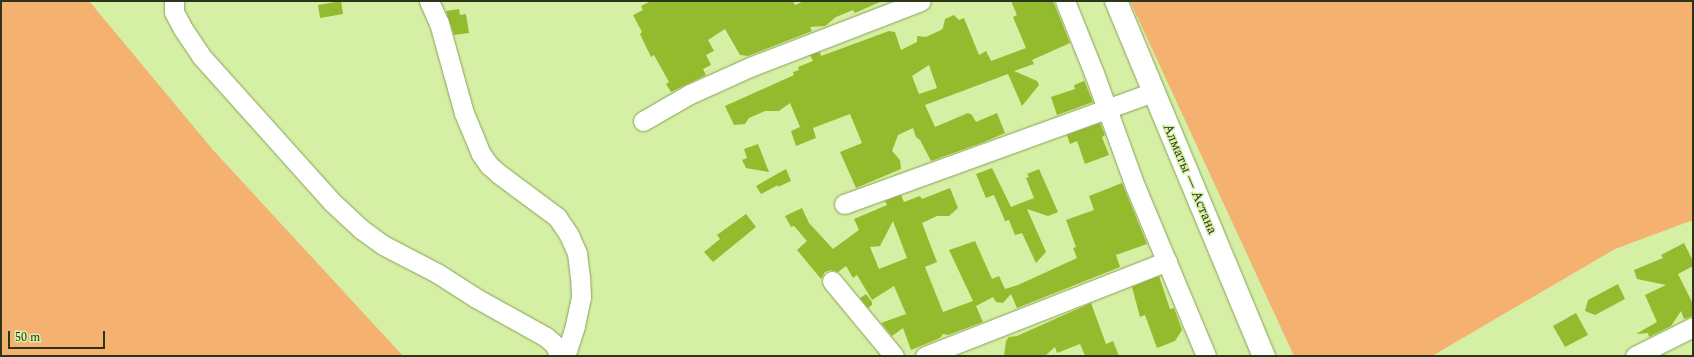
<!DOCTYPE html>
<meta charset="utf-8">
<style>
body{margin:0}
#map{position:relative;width:1694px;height:357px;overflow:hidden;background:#d5efa5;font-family:Spectral,serif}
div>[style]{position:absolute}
.green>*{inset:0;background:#f4b170}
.building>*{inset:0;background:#94ba2d}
.roads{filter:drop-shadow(0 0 1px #89a159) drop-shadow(0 0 1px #89a159)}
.minor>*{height:19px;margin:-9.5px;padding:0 9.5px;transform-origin:9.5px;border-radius:9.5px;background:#fff}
.highway>*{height:22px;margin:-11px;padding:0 11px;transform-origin:11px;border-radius:11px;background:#fff}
span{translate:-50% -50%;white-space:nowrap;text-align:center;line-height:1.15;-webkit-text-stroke:3px #d5efa5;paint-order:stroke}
.street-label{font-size:14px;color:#2c3518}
.frame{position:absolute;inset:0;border:2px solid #2c3518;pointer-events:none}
.scale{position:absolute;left:8px;top:331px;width:97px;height:18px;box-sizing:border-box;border:2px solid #2c3518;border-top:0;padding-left:5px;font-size:12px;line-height:14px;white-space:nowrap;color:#2c3518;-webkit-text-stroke:3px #d5efa5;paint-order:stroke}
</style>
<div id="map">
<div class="green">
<i style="clip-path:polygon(1px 1px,89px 1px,213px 150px,403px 356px,1px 356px)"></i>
<i style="clip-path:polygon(1130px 1px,1693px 1px,1693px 220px,1615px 249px,1432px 356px,1294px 356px)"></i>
</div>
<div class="building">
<i style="clip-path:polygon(341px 1px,343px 14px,320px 18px,318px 5px)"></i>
<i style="clip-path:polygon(651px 1px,793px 1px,795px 5px,804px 1px,882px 1px,855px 13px,853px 10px,836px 17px,825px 26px,810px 27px,812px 31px,748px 56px,740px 55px,725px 29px,708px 40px,714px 51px,706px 55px,711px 65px,703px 69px,706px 75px,671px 92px,666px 84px,669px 82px,654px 55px,651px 57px,640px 34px,642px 32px,633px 15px,643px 10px,641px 6px)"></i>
<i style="clip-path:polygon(evenodd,1011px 1px,1053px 1px,1070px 43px,1032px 60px,1034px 64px,1014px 71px,1037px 81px,1039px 85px,1022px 106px,1008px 74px,925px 105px,935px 127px,968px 113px,972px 115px,976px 122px,997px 113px,1005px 133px,984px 142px,931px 161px,920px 140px,916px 137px,913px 128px,898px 135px,892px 151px,900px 160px,901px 169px,856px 188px,840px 152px,862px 143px,850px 114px,813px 128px,816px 138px,796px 146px,791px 131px,800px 127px,790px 103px,779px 111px,765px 111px,749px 118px,745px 124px,734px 125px,725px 106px,794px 75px,793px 72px,799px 70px,798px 67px,813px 61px,810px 55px,820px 52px,821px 56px,889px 31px,895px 32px,901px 50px,917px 42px,917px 36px,926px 37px,941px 30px,943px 28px,945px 19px,954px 15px,959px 20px,964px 18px,979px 55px,986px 51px,991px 61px,1026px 48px,1013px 17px,1017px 15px,1011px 1px,929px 65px,937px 88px,919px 94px,912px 76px,929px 65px)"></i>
<i style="clip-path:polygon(459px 9px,460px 15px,466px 14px,469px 33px,454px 35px,446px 11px)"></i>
<i style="clip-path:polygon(1081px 73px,1093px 102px,1057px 115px,1051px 97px,1075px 89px,1074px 85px,1084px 81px)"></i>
<i style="clip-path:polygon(1100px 123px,1105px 135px,1102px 137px,1109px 155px,1085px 164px,1077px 141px,1070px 144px,1067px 135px)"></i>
<i style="clip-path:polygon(758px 144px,769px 172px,746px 168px,742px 160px,747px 158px,744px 149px)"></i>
<i style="clip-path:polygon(992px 168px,1011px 207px,1034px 198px,1026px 178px,1029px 177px,1027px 174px,1039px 169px,1058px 212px,1048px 216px,1027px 209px,1046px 252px,1036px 263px,1022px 233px,1015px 235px,1009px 220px,1005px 221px,994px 195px,986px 198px,976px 174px)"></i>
<i style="clip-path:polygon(786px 169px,791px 181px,778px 187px,778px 185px,761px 194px,756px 186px)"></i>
<i style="clip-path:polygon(evenodd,1122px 183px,1147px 244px,1116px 255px,1120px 267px,1017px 308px,1011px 294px,1003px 303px,996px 302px,993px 297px,976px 306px,983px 322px,948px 335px,943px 334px,940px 338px,911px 350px,903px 328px,892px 336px,881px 323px,906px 314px,894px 286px,872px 300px,857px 275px,853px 278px,846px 266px,838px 272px,831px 270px,825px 272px,821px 279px,797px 250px,807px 241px,794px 226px,791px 227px,785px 216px,802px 208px,809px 223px,833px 249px,859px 230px,854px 219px,887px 205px,885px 201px,901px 195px,904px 202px,920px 196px,922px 199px,950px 188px,958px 208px,949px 216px,937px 216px,922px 223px,937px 262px,925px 267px,943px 312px,973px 301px,949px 250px,975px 241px,992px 279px,999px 276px,1005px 289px,1018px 285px,1077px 258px,1073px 248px,1076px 247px,1066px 220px,1094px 210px,1089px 196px,1122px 183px,893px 221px,907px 258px,879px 269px,870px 247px,880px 246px,893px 221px)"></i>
<i style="clip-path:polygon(746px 214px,756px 227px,713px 262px,704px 252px,720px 239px,717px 235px)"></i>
<i style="clip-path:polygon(1684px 243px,1693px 261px,1693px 266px,1678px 274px,1693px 304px,1693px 316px,1684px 319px,1681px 311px,1671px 326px,1649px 337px,1648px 333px,1636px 334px,1657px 322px,1645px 295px,1666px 285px,1637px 279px,1634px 270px,1663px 258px,1661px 255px)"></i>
<i style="clip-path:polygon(1159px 276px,1170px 309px,1174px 308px,1182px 330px,1175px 341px,1157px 348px,1145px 315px,1140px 317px,1132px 287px)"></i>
<i style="clip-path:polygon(1618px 284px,1625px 299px,1595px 315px,1585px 311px,1588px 300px)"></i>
<i style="clip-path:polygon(866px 294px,872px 302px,872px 305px,868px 308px,860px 298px)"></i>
<i style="clip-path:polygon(1091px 303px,1106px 344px,1113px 341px,1119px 356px,1085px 356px,1080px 344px,1057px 353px,1055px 347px,1045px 356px,1004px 356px,1006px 341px,1009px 337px,1017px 336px)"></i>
<i style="clip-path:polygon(1576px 313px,1588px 335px,1565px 347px,1553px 326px)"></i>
</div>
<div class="roads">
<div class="minor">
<i style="left:174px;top:1px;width:11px;rotate:90deg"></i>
<i style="left:174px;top:12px;width:19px;rotate:62deg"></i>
<i style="left:183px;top:29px;width:32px;rotate:56deg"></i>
<i style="left:201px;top:56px;width:196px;rotate:48.1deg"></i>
<i style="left:332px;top:202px;width:40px;rotate:43deg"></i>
<i style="left:361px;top:229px;width:27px;rotate:36deg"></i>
<i style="left:383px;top:245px;width:61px;rotate:27.4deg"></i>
<i style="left:437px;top:273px;width:46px;rotate:32.7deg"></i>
<i style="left:476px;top:298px;width:80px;rotate:29.1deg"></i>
<i style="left:546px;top:337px;width:11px;rotate:41deg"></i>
<i style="left:554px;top:344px;width:13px;rotate:63deg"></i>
<i style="left:429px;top:1px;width:24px;rotate:66deg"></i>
<i style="left:439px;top:23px;width:93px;rotate:74.5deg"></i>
<i style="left:464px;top:113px;width:44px;rotate:67.5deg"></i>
<i style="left:481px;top:154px;width:14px;rotate:54deg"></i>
<i style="left:489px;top:165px;width:13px;rotate:42deg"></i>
<i style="left:499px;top:174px;width:72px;rotate:36.6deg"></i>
<i style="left:557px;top:217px;width:22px;rotate:56deg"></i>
<i style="left:569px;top:235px;width:20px;rotate:66deg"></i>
<i style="left:577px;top:253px;width:23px;rotate:83deg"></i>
<i style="left:580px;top:276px;width:21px;rotate:87deg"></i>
<i style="left:581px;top:297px;width:30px;rotate:102deg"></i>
<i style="left:575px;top:326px;width:32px;rotate:108deg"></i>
<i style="left:1065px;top:1px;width:78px;rotate:68.1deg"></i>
<i style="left:1094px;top:73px;width:120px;rotate:70.1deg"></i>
<i style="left:1135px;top:186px;width:184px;rotate:67.3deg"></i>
<i style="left:643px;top:121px;width:54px;rotate:-29.9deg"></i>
<i style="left:690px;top:94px;width:66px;rotate:-24.2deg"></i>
<i style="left:750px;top:67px;width:183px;rotate:-21.1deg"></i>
<i style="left:844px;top:204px;width:330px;rotate:-19.9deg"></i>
<i style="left:832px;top:281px;width:97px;rotate:50.4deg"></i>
<i style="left:925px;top:356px;width:260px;rotate:-21.4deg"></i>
<i style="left:1635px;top:356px;width:65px;rotate:-26.6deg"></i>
</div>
<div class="highway">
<i style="left:1116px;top:1px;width:385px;rotate:67.4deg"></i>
</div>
</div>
<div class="street-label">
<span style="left:1190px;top:179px;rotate:67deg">Алматы — Астана</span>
</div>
<div class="frame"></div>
<div class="scale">50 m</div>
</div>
